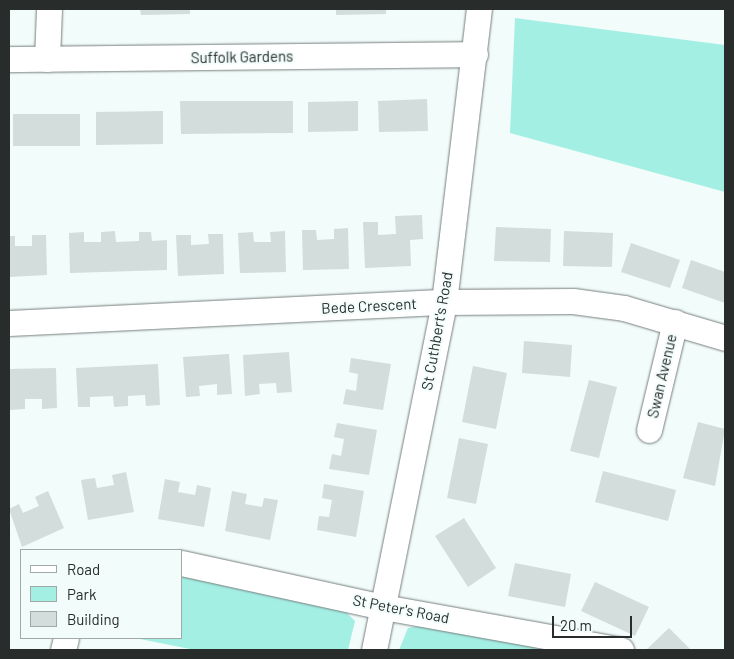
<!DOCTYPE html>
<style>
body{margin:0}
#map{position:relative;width:734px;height:659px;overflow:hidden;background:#f2fcfa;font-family:Barlow,sans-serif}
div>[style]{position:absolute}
.green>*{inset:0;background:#a4efe4}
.building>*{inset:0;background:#d3dddc}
.roads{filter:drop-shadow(0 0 1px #767f7e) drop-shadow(0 0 1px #767f7e)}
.street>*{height:25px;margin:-12.5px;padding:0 12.5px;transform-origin:12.5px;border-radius:12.5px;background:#fff}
span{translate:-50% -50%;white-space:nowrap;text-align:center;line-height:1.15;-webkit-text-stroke:4px #f2fcfa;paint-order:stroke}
.street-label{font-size:15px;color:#282c2b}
.frame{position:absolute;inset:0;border:10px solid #282c2b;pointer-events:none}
.legend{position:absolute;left:20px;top:549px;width:162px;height:90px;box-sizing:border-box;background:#f2fcfa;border:1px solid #a1a9a7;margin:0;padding:6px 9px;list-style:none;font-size:15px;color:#282c2b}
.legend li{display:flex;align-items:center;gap:10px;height:25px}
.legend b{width:25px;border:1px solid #a1a9a7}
.scale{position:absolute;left:552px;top:616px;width:80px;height:22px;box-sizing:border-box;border:2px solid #282c2b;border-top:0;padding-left:6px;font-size:15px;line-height:18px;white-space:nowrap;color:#282c2b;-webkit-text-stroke:4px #f2fcfa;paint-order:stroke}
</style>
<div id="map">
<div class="green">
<i style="clip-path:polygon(515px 18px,725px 45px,725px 192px,510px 133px)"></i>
<i style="clip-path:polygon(181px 575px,337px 603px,355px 621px,348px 650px,195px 650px,135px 638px,181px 638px)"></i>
<i style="clip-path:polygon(428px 624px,549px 650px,399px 650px,408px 628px)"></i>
</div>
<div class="building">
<i style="clip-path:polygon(140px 9px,190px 9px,190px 14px,141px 15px)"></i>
<i style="clip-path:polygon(336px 9px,386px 9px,386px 14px,336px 15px)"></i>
<i style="clip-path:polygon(427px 99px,428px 131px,379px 132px,378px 101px)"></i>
<i style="clip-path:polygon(180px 101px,293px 101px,293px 133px,181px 134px)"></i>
<i style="clip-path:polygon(358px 101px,358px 131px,308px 132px,308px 102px)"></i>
<i style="clip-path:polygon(163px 111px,163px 144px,96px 145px,96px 112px)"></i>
<i style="clip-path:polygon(13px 114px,80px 114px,80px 146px,13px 146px)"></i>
<i style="clip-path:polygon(422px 215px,423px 239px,410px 240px,411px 266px,365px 268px,363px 222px,378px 222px,378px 235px,396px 234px,395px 216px)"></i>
<i style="clip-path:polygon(496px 227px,551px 229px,550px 262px,494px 261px)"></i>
<i style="clip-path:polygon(348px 228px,349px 269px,303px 270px,302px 230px,316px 230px,317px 240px,334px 239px,334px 229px)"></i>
<i style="clip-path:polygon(115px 231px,116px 242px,139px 241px,139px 232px,151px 232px,152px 241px,167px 240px,167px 270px,70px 273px,69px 233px,84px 232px,84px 242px,101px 242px,101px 232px)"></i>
<i style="clip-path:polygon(285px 231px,286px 272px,240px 273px,238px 233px,253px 232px,254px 242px,271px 242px,270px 232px)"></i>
<i style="clip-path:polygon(564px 231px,613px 233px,612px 267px,563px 266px)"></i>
<i style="clip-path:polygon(208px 234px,223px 234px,224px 274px,178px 276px,176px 235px,191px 235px,191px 245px,209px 244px)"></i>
<i style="clip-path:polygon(32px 235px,46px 235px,47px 275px,9px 277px,9px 236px,15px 236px,15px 246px,32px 246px)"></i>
<i style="clip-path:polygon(631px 243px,680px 260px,670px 288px,621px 272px)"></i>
<i style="clip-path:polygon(691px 260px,725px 272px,725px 303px,682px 288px)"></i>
<i style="clip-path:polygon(524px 341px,572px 345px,570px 377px,522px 373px)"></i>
<i style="clip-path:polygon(289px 352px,292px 392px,277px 393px,276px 383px,259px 384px,260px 394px,245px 396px,243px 355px)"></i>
<i style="clip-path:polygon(229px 354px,232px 394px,217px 395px,217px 384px,199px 386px,200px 396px,186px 397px,183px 357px)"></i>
<i style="clip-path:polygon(351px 358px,391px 364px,383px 410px,343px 404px,346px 389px,356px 391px,358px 374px,349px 372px)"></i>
<i style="clip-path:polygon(158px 364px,160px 405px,146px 406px,145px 395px,128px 396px,128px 406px,114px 407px,113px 396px,90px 397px,90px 407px,78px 407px,76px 368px)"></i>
<i style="clip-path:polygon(473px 366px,507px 373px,496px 429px,462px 422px)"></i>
<i style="clip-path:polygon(56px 368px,57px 408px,42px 409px,42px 399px,25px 399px,25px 409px,10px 410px,9px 369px)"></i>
<i style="clip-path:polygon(589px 380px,617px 387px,599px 458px,570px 451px)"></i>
<i style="clip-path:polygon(698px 422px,725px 429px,715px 486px,683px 478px)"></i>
<i style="clip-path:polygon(337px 423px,377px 430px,369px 475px,329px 469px,332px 454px,341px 456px,344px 439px,334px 437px)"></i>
<i style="clip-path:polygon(459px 438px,488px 444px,476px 504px,447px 498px)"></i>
<i style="clip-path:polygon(603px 471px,676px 490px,668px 521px,595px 502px)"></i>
<i style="clip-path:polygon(126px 472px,134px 512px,88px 520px,81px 480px,95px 478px,97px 488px,114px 485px,112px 475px)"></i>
<i style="clip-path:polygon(165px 479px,180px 482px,178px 492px,195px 495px,197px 485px,211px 488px,204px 527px,158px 519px)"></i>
<i style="clip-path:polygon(324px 484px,364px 491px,356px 537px,317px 530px,319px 516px,329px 517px,332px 500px,322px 498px)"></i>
<i style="clip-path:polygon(48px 491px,64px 528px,22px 547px,9px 509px,19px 504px,23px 513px,39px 506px,35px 497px)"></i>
<i style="clip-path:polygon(232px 491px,247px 494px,245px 504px,262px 507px,264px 498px,278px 500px,270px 540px,225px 531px)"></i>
<i style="clip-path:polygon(464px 518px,496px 568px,468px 587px,435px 536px)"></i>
<i style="clip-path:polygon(515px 563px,571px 574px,565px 607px,508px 596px)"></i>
<i style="clip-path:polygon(595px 582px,649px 607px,635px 636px,581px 611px)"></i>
<i style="clip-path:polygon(669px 628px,691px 650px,646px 650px)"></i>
</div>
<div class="roads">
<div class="street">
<i style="left:9px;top:59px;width:466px;rotate:-0.6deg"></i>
<i style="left:47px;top:59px;width:50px;rotate:-87.7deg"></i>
<i style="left:9px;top:323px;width:436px;rotate:-2.8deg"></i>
<i style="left:444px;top:302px;width:129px;rotate:-0.4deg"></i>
<i style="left:573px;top:301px;width:51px;rotate:7.8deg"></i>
<i style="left:624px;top:308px;width:105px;rotate:16.5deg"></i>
<i style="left:649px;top:430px;width:111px;rotate:-76.5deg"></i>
<i style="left:181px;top:563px;width:207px;rotate:12.3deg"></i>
<i style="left:383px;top:607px;width:242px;rotate:10.2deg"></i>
<i style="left:63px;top:650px;width:12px;rotate:-76deg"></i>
<i style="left:374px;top:650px;width:355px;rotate:-78.6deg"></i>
<i style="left:444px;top:302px;width:295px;rotate:-83.2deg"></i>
</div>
</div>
<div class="street-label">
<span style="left:242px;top:57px;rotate:-1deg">Suffolk Gardens</span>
<span style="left:369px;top:306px;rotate:-3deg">Bede Crescent</span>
<span style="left:437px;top:331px;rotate:-80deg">St Cuthbert's Road</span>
<span style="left:662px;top:376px;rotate:-77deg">Swan Avenue</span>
<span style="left:401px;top:609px;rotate:11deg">St Peter's Road</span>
</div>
<div class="frame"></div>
<ul class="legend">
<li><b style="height:6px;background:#fff"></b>Road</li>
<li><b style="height:14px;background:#a4efe4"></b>Park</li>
<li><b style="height:14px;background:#d3dddc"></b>Building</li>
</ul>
<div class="scale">20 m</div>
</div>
